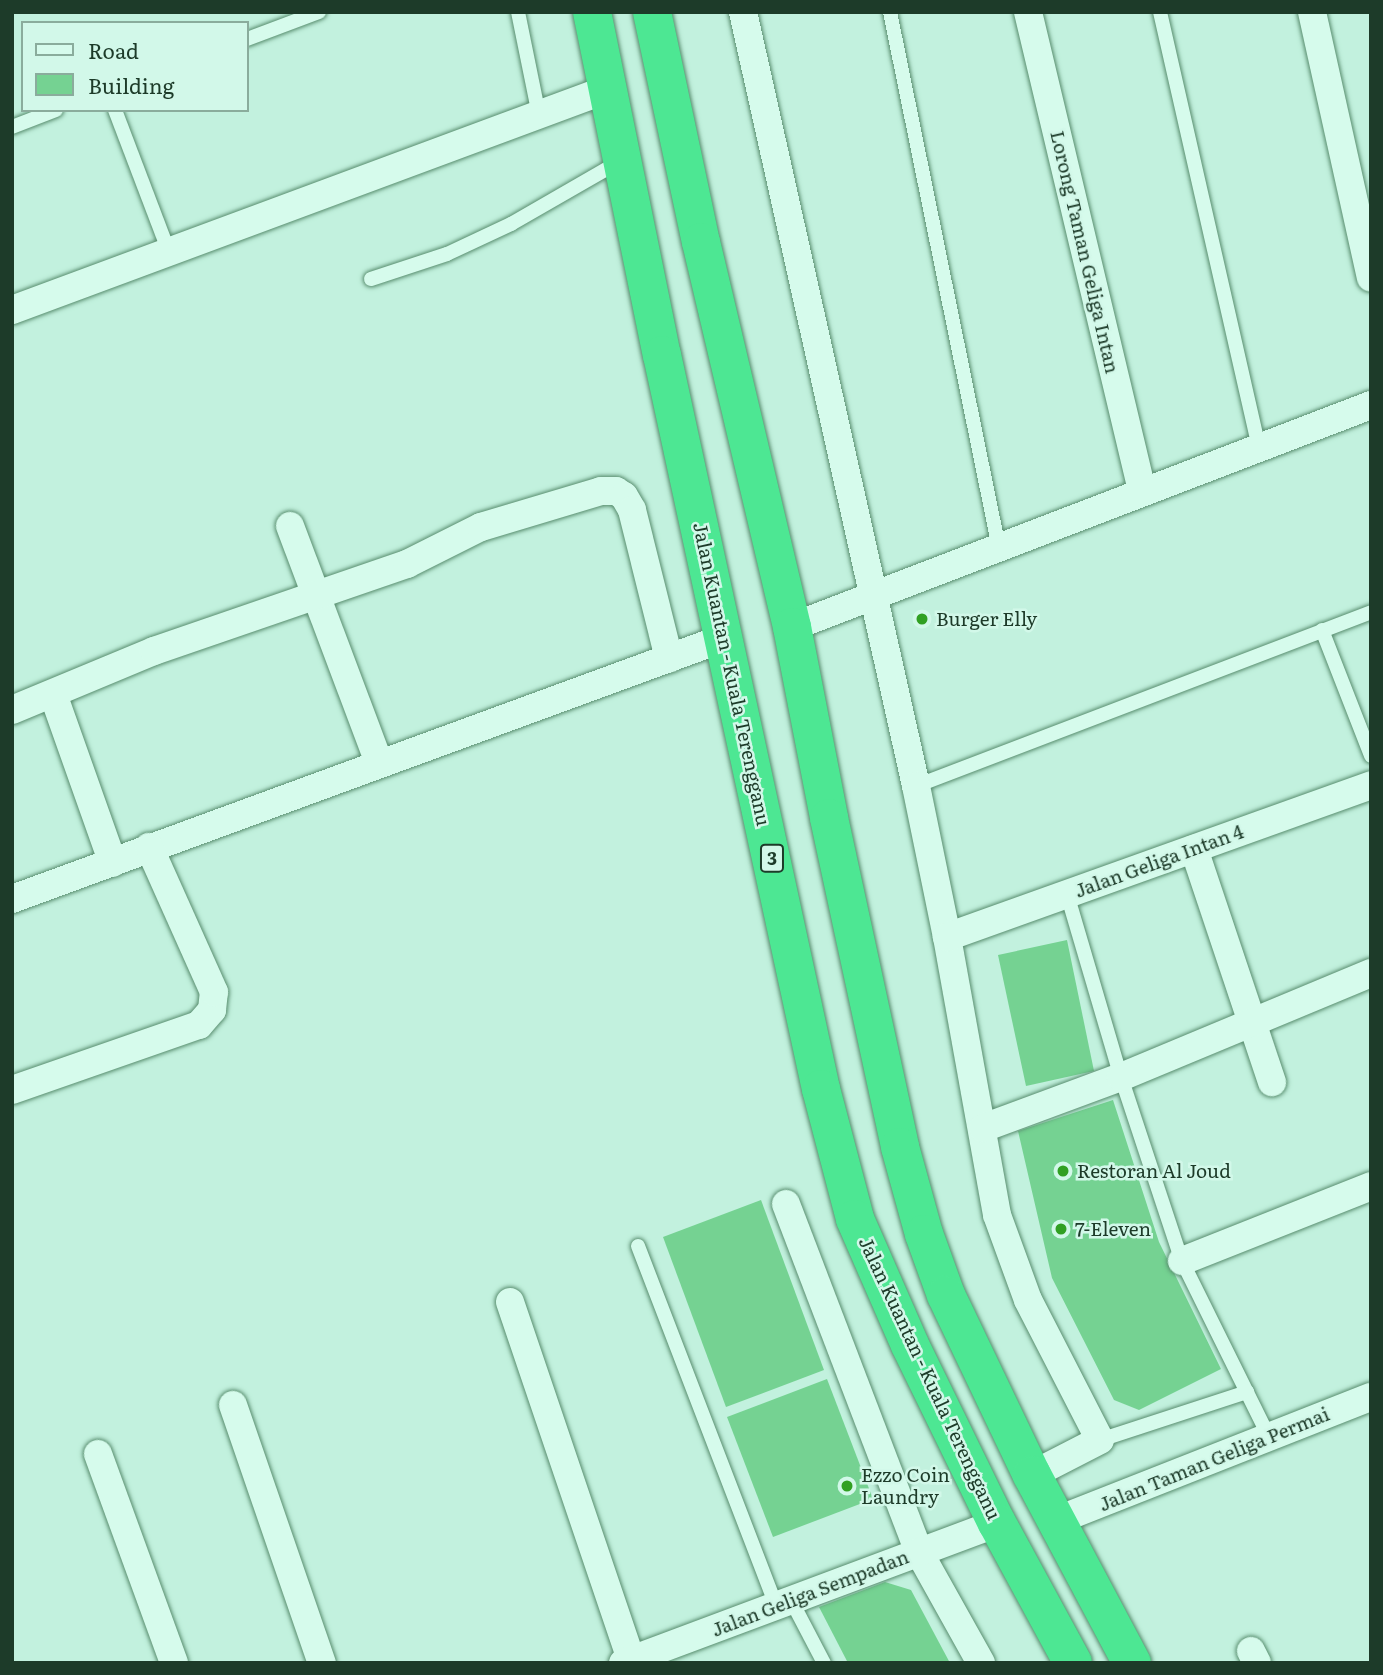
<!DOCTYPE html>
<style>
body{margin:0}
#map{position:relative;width:1383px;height:1675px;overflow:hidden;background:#c2f1de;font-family:Literata,serif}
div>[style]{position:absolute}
.building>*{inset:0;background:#75d292}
.roads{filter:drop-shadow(0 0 2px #588d6e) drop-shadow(0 0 2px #588d6e)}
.lane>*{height:14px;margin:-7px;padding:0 7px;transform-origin:7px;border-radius:7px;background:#d6fbec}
.street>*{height:28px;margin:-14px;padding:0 14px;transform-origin:14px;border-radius:14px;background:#d6fbec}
.highway>*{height:38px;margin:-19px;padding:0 19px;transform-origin:19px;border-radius:19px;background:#4de793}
.dots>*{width:19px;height:19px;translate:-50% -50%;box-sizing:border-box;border:4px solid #d2f8e9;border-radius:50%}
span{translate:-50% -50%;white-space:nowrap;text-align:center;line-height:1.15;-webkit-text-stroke:5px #d2f8e9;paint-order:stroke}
.shield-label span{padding:2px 5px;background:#d2f8e9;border:2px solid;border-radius:5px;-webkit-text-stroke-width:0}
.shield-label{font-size:18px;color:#1d3b29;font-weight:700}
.street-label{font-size:19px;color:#1d3b29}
.poi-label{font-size:19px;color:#1d3b29}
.left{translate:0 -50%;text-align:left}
.frame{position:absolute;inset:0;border:14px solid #1d3b29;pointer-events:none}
.legend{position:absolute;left:21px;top:21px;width:228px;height:91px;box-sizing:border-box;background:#d2f8e9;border:2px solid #8aac9c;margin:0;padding:9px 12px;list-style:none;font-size:21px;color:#1d3b29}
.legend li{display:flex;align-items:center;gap:14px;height:35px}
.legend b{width:35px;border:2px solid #8aac9c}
</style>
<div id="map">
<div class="building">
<i style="clip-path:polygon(1067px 940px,1094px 1071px,1026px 1086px,998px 955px)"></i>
<i style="clip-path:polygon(1113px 1100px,1159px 1242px,1221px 1369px,1139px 1410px,1114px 1400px,1052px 1278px,1018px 1131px)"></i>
<i style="clip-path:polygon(761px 1200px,824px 1370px,726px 1407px,663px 1237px)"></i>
<i style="clip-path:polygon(827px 1379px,873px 1499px,773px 1537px,727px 1417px)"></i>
<i style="clip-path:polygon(885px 1582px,911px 1590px,950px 1663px,848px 1663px,819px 1607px)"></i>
</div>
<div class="roads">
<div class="lane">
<i style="left:518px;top:12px;width:105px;rotate:78.5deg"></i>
<i style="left:890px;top:12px;width:547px;rotate:78.51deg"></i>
<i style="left:1160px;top:12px;width:447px;rotate:77.2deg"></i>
<i style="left:247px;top:39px;width:77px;rotate:-20.6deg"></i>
<i style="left:115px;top:110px;width:152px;rotate:69.2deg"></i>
<i style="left:12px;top:127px;width:47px;rotate:-21.1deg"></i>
<i style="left:371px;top:279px;width:80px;rotate:-18.2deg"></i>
<i style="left:447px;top:254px;width:71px;rotate:-25.1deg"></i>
<i style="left:511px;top:224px;width:125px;rotate:-29.9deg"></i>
<i style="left:1322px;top:630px;width:135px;rotate:68.7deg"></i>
<i style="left:916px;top:786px;width:487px;rotate:-20.9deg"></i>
<i style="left:1067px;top:894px;width:191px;rotate:73.6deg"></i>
<i style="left:1121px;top:1077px;width:194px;rotate:71.7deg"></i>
<i style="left:1182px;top:1261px;width:196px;rotate:63.7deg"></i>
<i style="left:638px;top:1246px;width:386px;rotate:69deg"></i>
<i style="left:1100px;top:1440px;width:155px;rotate:-18.1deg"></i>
<i style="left:791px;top:1600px;width:71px;rotate:62.4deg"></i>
</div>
<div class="street">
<i style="left:743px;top:12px;width:793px;rotate:77.4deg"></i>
<i style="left:916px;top:786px;width:154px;rotate:78.4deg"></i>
<i style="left:947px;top:937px;width:282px;rotate:79.8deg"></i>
<i style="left:997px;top:1215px;width:90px;rotate:70deg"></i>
<i style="left:1028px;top:1300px;width:157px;rotate:62.8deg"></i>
<i style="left:1100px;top:1440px;width:76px;rotate:152.8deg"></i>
<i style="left:1028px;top:12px;width:493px;rotate:76.6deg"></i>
<i style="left:1312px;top:12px;width:272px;rotate:77.5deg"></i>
<i style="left:12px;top:310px;width:636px;rotate:-20.35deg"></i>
<i style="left:290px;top:526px;width:253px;rotate:69.4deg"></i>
<i style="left:792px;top:627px;width:620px;rotate:-20.98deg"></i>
<i style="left:53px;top:694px;width:179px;rotate:70.5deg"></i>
<i style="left:12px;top:710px;width:154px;rotate:-22.6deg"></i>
<i style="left:154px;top:651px;width:268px;rotate:-19deg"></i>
<i style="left:407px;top:564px;width:83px;rotate:-26.6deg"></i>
<i style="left:481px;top:527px;width:125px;rotate:-16.7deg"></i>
<i style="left:601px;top:491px;width:15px"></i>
<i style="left:616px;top:491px;width:9px;rotate:32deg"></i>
<i style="left:624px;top:496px;width:16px;rotate:60deg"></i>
<i style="left:632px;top:510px;width:153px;rotate:76deg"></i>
<i style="left:1194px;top:849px;width:246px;rotate:71.5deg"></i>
<i style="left:12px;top:899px;width:758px;rotate:-20.13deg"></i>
<i style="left:947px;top:937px;width:450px;rotate:-19.7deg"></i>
<i style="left:12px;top:1090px;width:198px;rotate:-19.2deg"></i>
<i style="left:199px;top:1025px;width:20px;rotate:-49deg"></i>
<i style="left:212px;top:1010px;width:18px;rotate:-84deg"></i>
<i style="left:214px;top:992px;width:159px;rotate:-114.1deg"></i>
<i style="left:983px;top:1128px;width:147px;rotate:-20.3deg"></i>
<i style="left:1121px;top:1077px;width:271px;rotate:-22.6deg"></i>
<i style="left:786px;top:1204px;width:373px;rotate:69.1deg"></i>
<i style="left:919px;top:1552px;width:127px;rotate:60.8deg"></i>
<i style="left:1182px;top:1261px;width:203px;rotate:-21.6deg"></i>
<i style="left:510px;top:1302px;width:378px;rotate:71.3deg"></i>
<i style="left:233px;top:1405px;width:273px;rotate:71deg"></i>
<i style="left:98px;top:1454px;width:222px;rotate:70deg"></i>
<i style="left:1058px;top:1520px;width:336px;rotate:-21.5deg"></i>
<i style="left:1251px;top:1651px;width:13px;rotate:63deg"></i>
<i style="left:623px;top:1663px;width:399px;rotate:-20.5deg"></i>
</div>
<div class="highway">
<i style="left:592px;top:12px;width:350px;rotate:78.5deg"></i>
<i style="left:662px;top:355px;width:751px;rotate:77.78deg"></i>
<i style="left:821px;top:1089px;width:134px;rotate:75.3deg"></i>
<i style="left:855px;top:1219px;width:137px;rotate:66.4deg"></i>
<i style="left:910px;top:1345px;width:198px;rotate:64deg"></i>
<i style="left:997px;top:1523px;width:159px;rotate:61.5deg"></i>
<i style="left:652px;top:12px;width:235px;rotate:78deg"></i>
<i style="left:701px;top:242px;width:396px;rotate:76.7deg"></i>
<i style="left:792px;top:627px;width:195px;rotate:79deg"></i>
<i style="left:829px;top:818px;width:337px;rotate:77.8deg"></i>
<i style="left:900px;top:1147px;width:90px;rotate:74.6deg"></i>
<i style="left:924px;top:1234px;width:65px;rotate:70.2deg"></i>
<i style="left:946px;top:1295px;width:199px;rotate:64.5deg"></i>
<i style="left:1032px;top:1475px;width:213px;rotate:62deg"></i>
</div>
</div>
<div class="dots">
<i style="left:922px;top:619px;background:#31a023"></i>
<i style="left:1063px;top:1171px;background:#31a023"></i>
<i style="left:1061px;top:1229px;background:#31a023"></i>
<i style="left:847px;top:1486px;background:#31a023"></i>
</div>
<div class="shield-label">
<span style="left:772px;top:858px">3</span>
</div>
<div class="street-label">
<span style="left:1085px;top:252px;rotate:77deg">Lorong Taman Geliga Intan</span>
<span style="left:732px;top:674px;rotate:78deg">Jalan Kuantan - Kuala Terengganu</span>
<span style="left:1159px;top:861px;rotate:-20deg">Jalan Geliga Intan 4</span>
<span style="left:930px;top:1378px;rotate:65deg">Jalan Kuantan - Kuala Terengganu</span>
<span style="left:1214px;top:1459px;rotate:-22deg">Jalan Taman Geliga Permai</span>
<span style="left:810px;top:1593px;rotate:-21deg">Jalan Geliga Sempadan</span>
</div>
<div class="poi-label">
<span class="left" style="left:936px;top:619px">Burger Elly</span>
<span class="left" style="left:1077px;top:1171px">Restoran Al Joud</span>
<span class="left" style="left:1075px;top:1229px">7-Eleven</span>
<span class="left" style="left:861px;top:1486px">Ezzo Coin<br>Laundry</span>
</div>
<div class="frame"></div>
<ul class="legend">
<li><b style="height:9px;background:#d6fbec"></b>Road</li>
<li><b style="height:19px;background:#75d292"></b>Building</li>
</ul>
</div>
